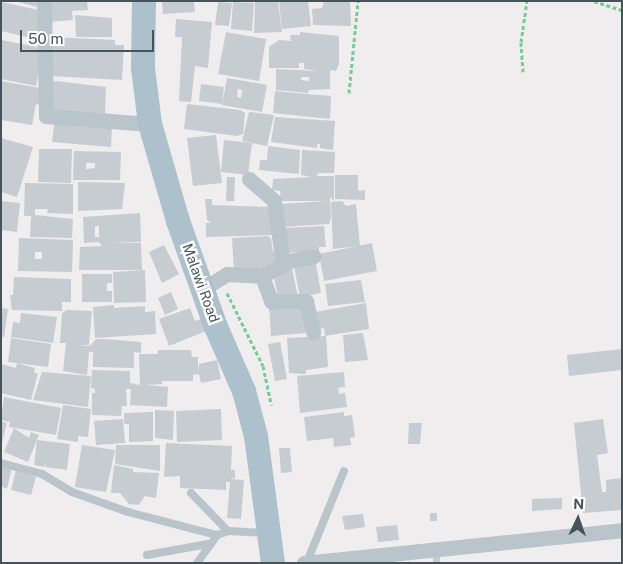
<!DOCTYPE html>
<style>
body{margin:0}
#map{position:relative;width:623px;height:564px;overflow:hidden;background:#f0edee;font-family:"Public Sans",sans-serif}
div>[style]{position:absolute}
.building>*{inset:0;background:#c7ccd0}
.path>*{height:3px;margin-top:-1.5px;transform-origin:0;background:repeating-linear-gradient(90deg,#74cc96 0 4px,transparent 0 6.5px)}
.service>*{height:8px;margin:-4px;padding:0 4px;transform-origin:4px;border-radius:4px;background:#b9c4cb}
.minor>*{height:15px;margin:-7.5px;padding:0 7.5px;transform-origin:7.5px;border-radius:7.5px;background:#b9c4cb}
.primary>*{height:24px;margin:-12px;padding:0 12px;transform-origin:12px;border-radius:12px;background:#adc1cd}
span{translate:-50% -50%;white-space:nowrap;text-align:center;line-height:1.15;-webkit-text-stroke:5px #fff;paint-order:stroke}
.street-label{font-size:14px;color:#46535b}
.frame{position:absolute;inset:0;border:2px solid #46535b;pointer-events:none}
.north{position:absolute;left:553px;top:494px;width:50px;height:50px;-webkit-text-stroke:4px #fff;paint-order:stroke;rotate:3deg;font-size:14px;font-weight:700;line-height:20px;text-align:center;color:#46535b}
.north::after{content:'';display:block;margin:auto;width:18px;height:22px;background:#46535b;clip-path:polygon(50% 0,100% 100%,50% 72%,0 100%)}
.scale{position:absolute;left:20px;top:30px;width:134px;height:22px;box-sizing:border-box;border:2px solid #46535b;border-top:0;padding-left:6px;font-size:15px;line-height:18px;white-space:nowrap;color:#46535b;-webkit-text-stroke:4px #fff;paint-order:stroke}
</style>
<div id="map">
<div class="building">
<i style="clip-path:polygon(15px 1px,42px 1px,37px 7px)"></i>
<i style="clip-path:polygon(46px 1px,87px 1px,88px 10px,72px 11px,73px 20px,47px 22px)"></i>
<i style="clip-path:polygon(162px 1px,194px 1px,195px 12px,163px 14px)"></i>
<i style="clip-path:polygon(255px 1px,278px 1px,282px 32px,254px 33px)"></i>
<i style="clip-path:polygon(279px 1px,308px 1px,311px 26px,282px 29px)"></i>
<i style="clip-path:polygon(324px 1px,350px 2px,351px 26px,313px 25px,312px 9px,322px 8px)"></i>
<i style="clip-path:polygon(1px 2px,44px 11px,35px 39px,1px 31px)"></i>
<i style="clip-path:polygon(218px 2px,232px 3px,229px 26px,215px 25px)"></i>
<i style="clip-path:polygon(233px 2px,254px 3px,252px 31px,231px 29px)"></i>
<i style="clip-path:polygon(75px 15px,112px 18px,112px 37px,76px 37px)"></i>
<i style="clip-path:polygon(176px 19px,212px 22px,208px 68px,195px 66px,191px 102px,179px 101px,182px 37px,175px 37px)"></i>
<i style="clip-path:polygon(226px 32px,266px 39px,259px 81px,218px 74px)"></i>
<i style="clip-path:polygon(evenodd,300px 32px,339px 36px,339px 64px,336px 71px,330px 70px,330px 89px,309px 90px,308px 93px,276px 90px,276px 69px,318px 71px,304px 69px,304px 63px,299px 63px,299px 68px,269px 68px,269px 47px,279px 40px,291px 41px,290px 35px,300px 35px,300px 32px,301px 77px,309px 77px,309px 81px,301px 80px,301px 77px)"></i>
<i style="clip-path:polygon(53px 37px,115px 40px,115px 45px,124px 45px,122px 80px,50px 76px)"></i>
<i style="clip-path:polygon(1px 40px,43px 48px,36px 86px,1px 79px)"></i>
<i style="clip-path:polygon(evenodd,227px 78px,267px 85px,262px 112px,222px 105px,227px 78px,238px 89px,242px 90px,241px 98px,237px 97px,238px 89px)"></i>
<i style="clip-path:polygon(1px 81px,46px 89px,43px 105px,36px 104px,32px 125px,1px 120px)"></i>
<i style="clip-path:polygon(56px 81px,106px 87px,105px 118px,53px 115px,50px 83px)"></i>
<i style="clip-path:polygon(201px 84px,224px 87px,222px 104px,199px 101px)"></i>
<i style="clip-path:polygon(275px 91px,331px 96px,330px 119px,273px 113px)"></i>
<i style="clip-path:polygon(187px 104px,240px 110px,245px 113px,243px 134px,237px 136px,184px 129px)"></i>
<i style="clip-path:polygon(249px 112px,274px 115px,267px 146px,242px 141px)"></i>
<i style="clip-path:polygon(275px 117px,335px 121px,333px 150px,320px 148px,320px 144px,317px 144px,317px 148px,271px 142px)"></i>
<i style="clip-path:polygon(55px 118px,112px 126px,111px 147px,52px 142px)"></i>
<i style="clip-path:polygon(216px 135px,222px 183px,193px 186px,187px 138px)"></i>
<i style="clip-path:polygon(1px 138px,33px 147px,17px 197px,1px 192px)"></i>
<i style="clip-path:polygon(224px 140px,252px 143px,248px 175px,221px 172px)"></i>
<i style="clip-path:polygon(268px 146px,300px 150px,299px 174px,259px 170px,260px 160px,267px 160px)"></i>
<i style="clip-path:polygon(39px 149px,72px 149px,71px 183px,38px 182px)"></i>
<i style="clip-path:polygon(302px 150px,335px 152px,334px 173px,318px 173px,317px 176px,334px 176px,334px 201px,330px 197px,331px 218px,329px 224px,282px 227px,280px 204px,328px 201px,281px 201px,280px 191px,272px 190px,273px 179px,312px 177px,301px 175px)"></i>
<i style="clip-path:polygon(evenodd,74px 151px,121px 152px,120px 180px,73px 180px,74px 151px,86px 163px,95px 163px,95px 168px,86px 169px,86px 163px)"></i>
<i style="clip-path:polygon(335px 175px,358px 175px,358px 191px,365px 190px,365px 200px,335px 199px)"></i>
<i style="clip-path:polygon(227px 177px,235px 177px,234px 201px,226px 201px)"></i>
<i style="clip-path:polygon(78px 182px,125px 183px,122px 209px,78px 211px)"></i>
<i style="clip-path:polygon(25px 183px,73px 184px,73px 214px,47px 213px,48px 209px,35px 209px,35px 216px,24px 216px)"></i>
<i style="clip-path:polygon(205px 199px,212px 199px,212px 205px,272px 207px,273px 235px,206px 237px,206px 223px,211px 223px,207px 220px)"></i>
<i style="clip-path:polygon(1px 201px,20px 203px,17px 232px,1px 230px)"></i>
<i style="clip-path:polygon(342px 201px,346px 206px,356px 204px,360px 246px,333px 249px,331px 202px)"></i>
<i style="clip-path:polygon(evenodd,140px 213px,141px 242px,108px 243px,141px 243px,142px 270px,79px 270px,80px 247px,102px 246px,99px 242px,84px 243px,83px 217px,140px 213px,95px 226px,99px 226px,99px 237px,95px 237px,95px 226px)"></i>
<i style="clip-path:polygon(35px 215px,73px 219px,72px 238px,30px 237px,31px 217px)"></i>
<i style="clip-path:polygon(324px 226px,326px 247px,319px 247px,319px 251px,285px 253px,283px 228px)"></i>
<i style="clip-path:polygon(267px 236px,271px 238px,273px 252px,277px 251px,278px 263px,270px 269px,234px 271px,232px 238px)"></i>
<i style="clip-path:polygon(evenodd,19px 238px,73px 240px,72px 272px,18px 271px,19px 238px,35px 252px,42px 252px,42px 259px,35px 259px,35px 252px)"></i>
<i style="clip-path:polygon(372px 243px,377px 271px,324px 281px,319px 254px)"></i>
<i style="clip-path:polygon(164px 245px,179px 274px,162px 283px,149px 252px)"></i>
<i style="clip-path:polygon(315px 258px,321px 293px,300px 297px,293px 261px)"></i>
<i style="clip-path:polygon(292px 269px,298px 297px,279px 301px,273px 273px)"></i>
<i style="clip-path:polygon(145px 270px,146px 302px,114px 303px,113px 272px)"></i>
<i style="clip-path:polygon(82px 274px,112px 274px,112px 283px,107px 283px,107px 291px,112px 291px,112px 302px,82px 302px)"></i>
<i style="clip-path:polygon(14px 277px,71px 279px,71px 302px,62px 302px,62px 311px,12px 310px,10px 295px,13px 295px)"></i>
<i style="clip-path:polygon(361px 280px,365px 302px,328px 306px,325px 284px)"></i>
<i style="clip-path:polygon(171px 292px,178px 309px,165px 315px,158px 298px)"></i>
<i style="clip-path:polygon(303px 303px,306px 333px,271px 336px,269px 306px)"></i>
<i style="clip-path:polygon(366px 303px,369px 329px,325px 336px,324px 328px,317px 329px,315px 312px)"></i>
<i style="clip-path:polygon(114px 305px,114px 308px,145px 306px,145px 312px,155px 311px,156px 334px,95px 338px,93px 307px)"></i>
<i style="clip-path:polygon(1px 308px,8px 309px,4px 337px,1px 337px)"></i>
<i style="clip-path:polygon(190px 308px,195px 321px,201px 319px,206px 331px,169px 346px,159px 319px)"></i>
<i style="clip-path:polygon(67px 310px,92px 311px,89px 345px,78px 345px,90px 346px,96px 339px,105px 339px,141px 342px,141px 353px,134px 352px,134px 368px,93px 367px,93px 352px,89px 352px,87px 375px,63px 371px,66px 343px,60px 343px,62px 313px)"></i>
<i style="clip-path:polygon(21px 313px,57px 317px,53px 343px,11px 337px,13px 322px,20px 323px)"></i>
<i style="clip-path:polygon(363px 333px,368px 360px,345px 362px,343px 335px)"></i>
<i style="clip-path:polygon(326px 336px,328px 367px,306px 370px,306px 374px,289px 373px,287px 338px)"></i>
<i style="clip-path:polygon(11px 338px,51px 344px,48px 367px,8px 362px)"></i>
<i style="clip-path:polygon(280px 342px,287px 379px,275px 381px,268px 344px)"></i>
<i style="clip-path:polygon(622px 349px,622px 370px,569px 376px,567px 355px)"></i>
<i style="clip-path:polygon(158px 350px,191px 350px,192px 357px,198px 357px,198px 372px,199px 364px,217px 360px,221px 379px,201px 383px,199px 374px,193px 375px,193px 381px,162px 381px,162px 384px,146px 385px,168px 387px,167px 407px,130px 405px,131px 389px,126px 389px,127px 406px,122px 406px,121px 416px,92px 415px,92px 393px,95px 393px,95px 389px,91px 388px,92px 370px,130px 371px,130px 383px,140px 385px,139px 354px,158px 354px)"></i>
<i style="clip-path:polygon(17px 363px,35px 368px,34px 373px,38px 373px,31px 400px,1px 393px,1px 364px,16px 368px)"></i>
<i style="clip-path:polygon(42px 372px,91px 376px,88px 407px,33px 400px)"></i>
<i style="clip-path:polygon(344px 372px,345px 387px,338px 388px,339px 394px,345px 393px,347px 407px,300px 413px,297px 376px)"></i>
<i style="clip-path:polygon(4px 397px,61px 408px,56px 435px,9px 427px,10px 422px,1px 420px)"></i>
<i style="clip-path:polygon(63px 405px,91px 409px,88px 437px,78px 436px,78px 442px,57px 439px)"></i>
<i style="clip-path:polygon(221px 409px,222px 440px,177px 442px,176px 411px)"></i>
<i style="clip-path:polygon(155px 410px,174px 411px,173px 440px,155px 438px)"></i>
<i style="clip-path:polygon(153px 412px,153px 441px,129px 442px,129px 424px,124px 424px,124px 413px)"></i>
<i style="clip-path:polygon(344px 412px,344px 416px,352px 415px,355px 437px,350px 438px,351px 445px,334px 447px,333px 438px,307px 441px,304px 417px)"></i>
<i style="clip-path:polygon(123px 419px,125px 443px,96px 445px,94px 421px)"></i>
<i style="clip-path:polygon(603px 419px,608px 453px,597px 455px,602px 492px,606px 492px,606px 480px,622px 478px,622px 510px,583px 513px,574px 423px)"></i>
<i style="clip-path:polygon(1px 421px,7px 423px,2px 442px,1px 442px)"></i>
<i style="clip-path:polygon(409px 423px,422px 423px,420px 444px,408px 444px)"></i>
<i style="clip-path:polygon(14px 428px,29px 438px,31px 432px,39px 435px,28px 462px,4px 452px)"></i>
<i style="clip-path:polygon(37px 440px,70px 444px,67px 470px,46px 467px,46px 463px,45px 467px,34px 465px)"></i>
<i style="clip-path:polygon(166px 443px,232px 446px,231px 470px,235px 470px,235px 478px,230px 479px,244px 480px,241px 519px,227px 518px,230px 482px,226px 482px,226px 490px,180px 488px,180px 476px,164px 477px)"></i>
<i style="clip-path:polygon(82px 445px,115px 450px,106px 492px,75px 487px)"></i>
<i style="clip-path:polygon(116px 445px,160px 445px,160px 471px,115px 464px)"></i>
<i style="clip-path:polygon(279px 448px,290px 448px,292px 472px,281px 473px)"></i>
<i style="clip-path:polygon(1px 465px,12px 467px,7px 489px,1px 486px)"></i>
<i style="clip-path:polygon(114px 465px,133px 469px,133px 472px,159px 473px,156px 498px,145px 496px,139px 505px,129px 504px,120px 493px,111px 493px)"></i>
<i style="clip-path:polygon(16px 470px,36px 477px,31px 495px,11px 490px)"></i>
<i style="clip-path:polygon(562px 498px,562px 509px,532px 511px,532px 499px)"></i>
<i style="clip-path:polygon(430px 513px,437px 513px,437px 521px,430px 521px)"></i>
<i style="clip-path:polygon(363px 514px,365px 527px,345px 530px,342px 516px)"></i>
<i style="clip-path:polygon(397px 525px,399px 540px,378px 542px,376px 527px)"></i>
<i style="clip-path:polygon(433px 557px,440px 557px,440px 563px,433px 563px)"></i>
</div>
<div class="path">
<i style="left:594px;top:1px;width:29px;rotate:18deg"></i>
<i style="left:523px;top:72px;width:30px;rotate:-94deg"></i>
<i style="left:521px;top:42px;width:41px;rotate:-81.7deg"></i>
<i style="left:349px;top:93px;width:92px;rotate:-84.4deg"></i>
<i style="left:227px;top:293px;width:81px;rotate:63.7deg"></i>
<i style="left:263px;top:366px;width:40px;rotate:78deg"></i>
</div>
<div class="service">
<i style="left:1px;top:463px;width:42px;rotate:15deg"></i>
<i style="left:42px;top:474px;width:35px;rotate:31deg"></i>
<i style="left:72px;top:492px;width:59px;rotate:19.7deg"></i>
<i style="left:128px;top:512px;width:92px;rotate:14.5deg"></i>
<i style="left:191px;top:493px;width:53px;rotate:45.8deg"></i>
<i style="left:147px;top:555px;width:62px;rotate:-10.2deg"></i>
<i style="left:307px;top:562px;width:98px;rotate:-67.9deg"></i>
<i style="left:197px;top:563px;width:34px;rotate:-54deg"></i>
<i style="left:217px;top:535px;width:12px;rotate:-20deg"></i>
<i style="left:228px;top:531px;width:37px;rotate:3deg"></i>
</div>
<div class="minor">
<i style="left:44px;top:1px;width:115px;rotate:89deg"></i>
<i style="left:46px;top:116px;width:104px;rotate:4.4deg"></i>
<i style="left:249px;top:179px;width:33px;rotate:41deg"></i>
<i style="left:274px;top:201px;width:64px;rotate:81.9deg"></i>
<i style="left:262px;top:276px;width:27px;rotate:70deg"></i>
<i style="left:271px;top:301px;width:35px"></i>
<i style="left:306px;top:301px;width:32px;rotate:77deg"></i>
<i style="left:203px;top:289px;width:28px;rotate:-32deg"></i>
<i style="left:227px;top:274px;width:35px;rotate:3deg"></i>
<i style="left:262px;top:276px;width:31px;rotate:-29deg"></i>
<i style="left:289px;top:261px;width:25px;rotate:-11deg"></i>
<i style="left:304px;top:563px;width:320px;rotate:-5.9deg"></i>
</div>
<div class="primary">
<i style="left:144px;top:1px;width:67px;rotate:90.9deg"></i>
<i style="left:143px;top:68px;width:56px;rotate:82.9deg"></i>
<i style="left:150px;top:124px;width:101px;rotate:73.9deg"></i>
<i style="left:178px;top:221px;width:113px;rotate:70.3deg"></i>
<i style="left:216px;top:327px;width:70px;rotate:66.4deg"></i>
<i style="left:244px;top:391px;width:47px;rotate:75.1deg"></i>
<i style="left:256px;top:436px;width:128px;rotate:82.4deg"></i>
</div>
<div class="street-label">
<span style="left:201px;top:283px;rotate:70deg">Malawi Road</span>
</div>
<div class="frame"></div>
<div class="north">N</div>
<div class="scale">50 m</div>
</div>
